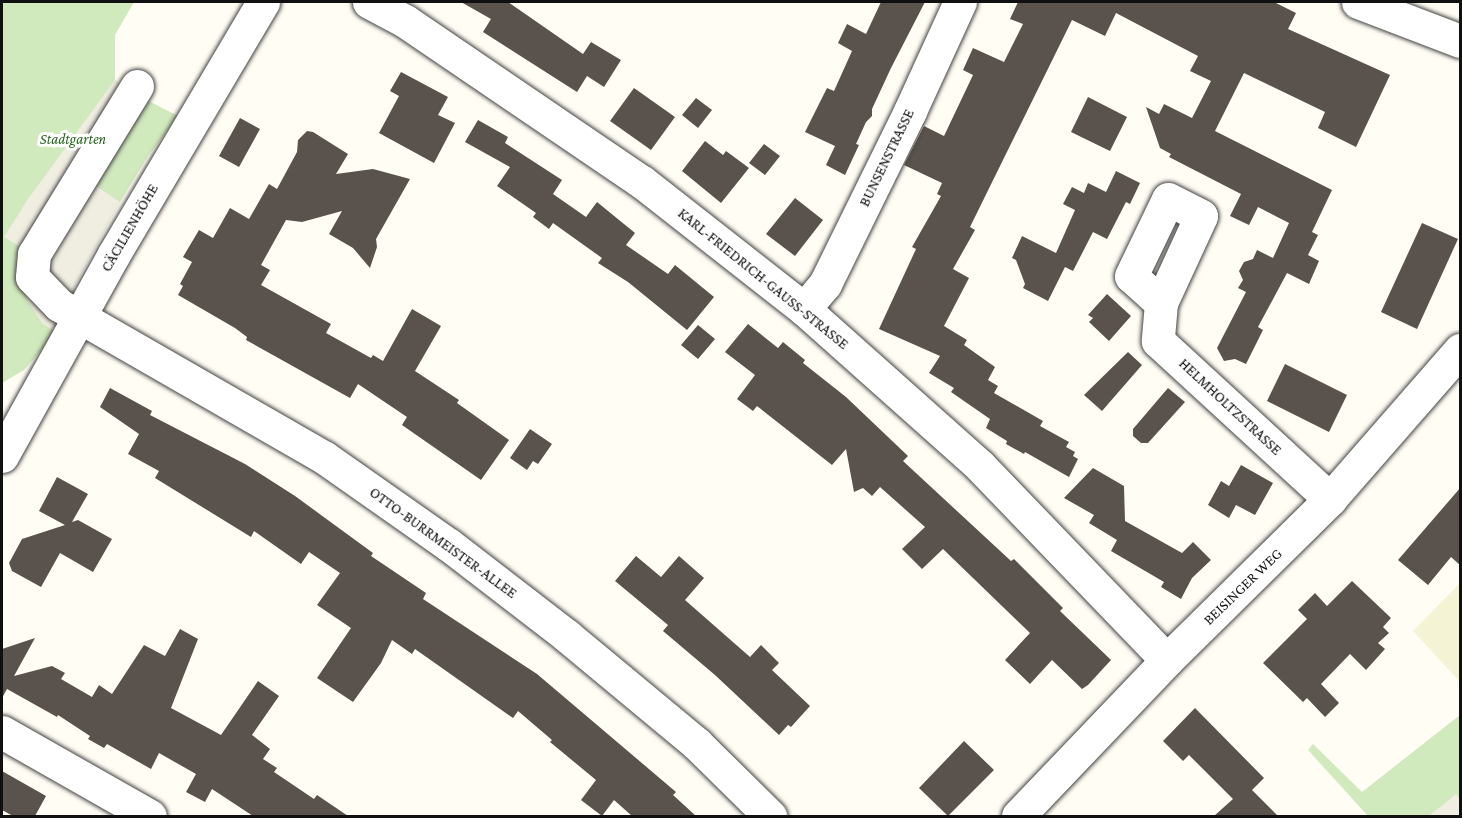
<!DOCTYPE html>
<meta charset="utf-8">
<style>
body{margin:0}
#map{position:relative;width:1462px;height:818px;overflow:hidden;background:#fffdf4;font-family:"Crimson Pro",serif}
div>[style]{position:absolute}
.farmland>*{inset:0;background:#f4f4d4}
.green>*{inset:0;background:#d0e9bd}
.plaza>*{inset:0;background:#f0ede1}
.building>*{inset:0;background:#59524d}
.roads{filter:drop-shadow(0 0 2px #434343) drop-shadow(0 0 2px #434343)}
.minor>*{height:33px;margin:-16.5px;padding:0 16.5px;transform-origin:16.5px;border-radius:16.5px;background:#fff}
span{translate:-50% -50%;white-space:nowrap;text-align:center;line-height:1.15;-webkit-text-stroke:6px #fff;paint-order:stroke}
.park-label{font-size:15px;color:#2a6721;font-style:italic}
.street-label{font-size:15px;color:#101010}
.frame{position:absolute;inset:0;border:3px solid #101010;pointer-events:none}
</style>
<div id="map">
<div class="farmland">
<i style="clip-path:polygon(1460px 583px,1460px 682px,1413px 631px)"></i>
</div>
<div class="green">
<i style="clip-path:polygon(2px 2px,134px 2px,115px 35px,115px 80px,133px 93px,178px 116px,148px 156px,120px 202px,76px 283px,58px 331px,24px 370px,2px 383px)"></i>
<i style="clip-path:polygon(1460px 715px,1460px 800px,1456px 795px,1429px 816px,1368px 816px,1308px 750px,1313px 744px,1362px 792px)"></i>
</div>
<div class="plaza">
<i style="clip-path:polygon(115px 80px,133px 93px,93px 184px,120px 202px,76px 283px,58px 331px,52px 330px,42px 323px,27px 300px,21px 272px,22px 248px,4px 237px,28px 199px)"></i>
<i style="clip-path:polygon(1456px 794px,1460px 800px,1460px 816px,1429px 816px)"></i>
</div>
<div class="building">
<i style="clip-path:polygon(461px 2px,508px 2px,583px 54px,591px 42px,621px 60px,604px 87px,587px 76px,577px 92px,483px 32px,491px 19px)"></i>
<i style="clip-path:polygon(881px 2px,925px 2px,891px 68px,872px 109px,872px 116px,866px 122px,856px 144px,859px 145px,845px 175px,826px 165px,835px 146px,805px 132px,827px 88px,834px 91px,852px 51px,838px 43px,847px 24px,866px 34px)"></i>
<i style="clip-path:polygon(1018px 2px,1274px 2px,1296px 13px,1288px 29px,1390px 75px,1356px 147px,1318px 128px,1325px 112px,1244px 73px,1215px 131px,1332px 190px,1312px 232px,1318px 235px,1308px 255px,1319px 261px,1309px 284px,1287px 273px,1258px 327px,1263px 330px,1246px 364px,1235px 359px,1224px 361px,1217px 348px,1246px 292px,1238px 288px,1243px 280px,1239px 271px,1244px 262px,1253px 259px,1257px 250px,1273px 258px,1289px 223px,1258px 207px,1249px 225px,1230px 216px,1241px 194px,1169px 157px,1171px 154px,1160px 148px,1146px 107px,1159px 114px,1164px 104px,1192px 118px,1211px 81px,1190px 71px,1198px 56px,1116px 13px,1105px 36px,1072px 20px,970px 227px,975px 230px,953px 269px,969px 278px,944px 326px,967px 340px,964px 345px,995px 367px,988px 380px,998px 386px,994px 393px,1043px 421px,1040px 426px,1069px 442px,1066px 447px,1075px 452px,1073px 456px,1078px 459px,1069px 477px,1025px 452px,1024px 454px,1006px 444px,1007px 441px,986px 428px,990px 419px,951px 392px,954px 388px,929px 373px,940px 356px,879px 329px,916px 249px,912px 247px,941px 196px,937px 194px,942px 183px,904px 165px,924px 126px,944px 136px,973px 75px,963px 70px,973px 48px,1004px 62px,1023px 24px,1010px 19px)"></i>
<i style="clip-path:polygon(401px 72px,448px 97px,438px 115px,455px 123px,434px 163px,379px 133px,399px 96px,390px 91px)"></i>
<i style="clip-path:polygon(634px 88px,675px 117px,651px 150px,610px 121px)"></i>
<i style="clip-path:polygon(1088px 97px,1127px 117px,1110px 151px,1071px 132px)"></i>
<i style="clip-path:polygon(696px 98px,712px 110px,698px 128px,682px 115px)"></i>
<i style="clip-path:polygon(240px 118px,260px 129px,239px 167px,219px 156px)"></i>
<i style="clip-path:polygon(478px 120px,508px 137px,505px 143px,562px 180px,553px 194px,586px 217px,597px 202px,635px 233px,626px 245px,668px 274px,675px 265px,714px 297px,687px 330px,628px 282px,598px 263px,602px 258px,553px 223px,549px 229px,533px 217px,536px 213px,497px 186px,510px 167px,465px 142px)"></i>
<i style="clip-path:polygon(307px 131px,313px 132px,348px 154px,336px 174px,373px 169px,410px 179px,376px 239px,377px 247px,370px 268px,353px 248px,329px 234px,342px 211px,302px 222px,286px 220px,261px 265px,270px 270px,261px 285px,331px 324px,326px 333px,371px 358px,373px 355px,383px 361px,412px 309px,441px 326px,415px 371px,459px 400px,457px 403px,509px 440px,481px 480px,402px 425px,407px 417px,358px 384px,350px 398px,246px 340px,247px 337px,235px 328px,178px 295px,183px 286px,180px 284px,192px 262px,183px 257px,199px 230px,213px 238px,230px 208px,249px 219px,269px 184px,277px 189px,297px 152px,298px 140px)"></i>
<i style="clip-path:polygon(705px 141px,723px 155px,726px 151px,749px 168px,721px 203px,682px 171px)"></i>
<i style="clip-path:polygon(764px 144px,780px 156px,765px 175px,749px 163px)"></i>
<i style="clip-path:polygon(1116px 171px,1140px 183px,1130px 204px,1126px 202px,1107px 239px,1093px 232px,1073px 271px,1065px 267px,1048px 301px,1023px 288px,1025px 284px,1016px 260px,1012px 258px,1022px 236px,1056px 253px,1075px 210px,1063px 204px,1072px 187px,1084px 193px,1088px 183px,1106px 192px)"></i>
<i style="clip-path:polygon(795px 198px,823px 220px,795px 256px,766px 234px)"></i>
<i style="clip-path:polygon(1422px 223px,1458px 239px,1417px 329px,1381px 312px)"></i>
<i style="clip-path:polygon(1107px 294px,1131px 316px,1109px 341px,1089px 322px,1093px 318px,1088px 315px)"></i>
<i style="clip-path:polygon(748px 324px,778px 348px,783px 342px,805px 360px,803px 363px,846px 397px,908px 456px,903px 461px,1011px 561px,1014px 559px,1063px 608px,1060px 611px,1111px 660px,1088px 685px,1082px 689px,1052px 660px,1030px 684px,1005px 660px,1030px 633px,943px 549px,922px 569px,902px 549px,925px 527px,880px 487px,872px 496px,863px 488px,854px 492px,846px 449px,832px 465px,757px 406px,753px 411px,737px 399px,755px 375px,725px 352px)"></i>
<i style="clip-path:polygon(698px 325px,715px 339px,698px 359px,681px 345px)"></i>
<i style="clip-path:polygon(1128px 352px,1142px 365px,1102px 411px,1084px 395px)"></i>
<i style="clip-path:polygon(1285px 364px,1347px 395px,1329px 432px,1267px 401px)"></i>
<i style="clip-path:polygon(110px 388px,152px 411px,150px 415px,245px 464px,295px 496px,373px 553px,371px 556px,426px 593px,423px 599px,537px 674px,676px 792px,673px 795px,696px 816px,632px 816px,614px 800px,602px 816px,581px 800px,596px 780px,550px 742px,552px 740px,518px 711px,513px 718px,415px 649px,412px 654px,392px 640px,381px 663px,353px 702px,317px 678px,351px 628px,317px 605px,340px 573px,309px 552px,301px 564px,254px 531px,251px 537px,155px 478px,159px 471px,128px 454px,139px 434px,100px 407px)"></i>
<i style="clip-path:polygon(1168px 388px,1185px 402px,1148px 443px,1141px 443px,1133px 436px,1133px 429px)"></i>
<i style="clip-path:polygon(530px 429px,552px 444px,538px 464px,533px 461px,527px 470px,510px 458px)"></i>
<i style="clip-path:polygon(1241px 465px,1273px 483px,1255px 515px,1236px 505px,1229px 518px,1208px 505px,1221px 481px,1229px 486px)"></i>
<i style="clip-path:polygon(1093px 468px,1124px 486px,1125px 521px,1182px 553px,1193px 542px,1211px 560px,1192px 578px,1181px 599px,1161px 587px,1164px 582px,1111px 551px,1117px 540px,1089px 523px,1094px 515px,1064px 498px)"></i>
<i style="clip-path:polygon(57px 477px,88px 494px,72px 522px,78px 520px,112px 539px,93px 572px,60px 553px,41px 587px,12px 571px,9px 563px,22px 539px,65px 525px,39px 511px)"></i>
<i style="clip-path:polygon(1461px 487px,1461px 566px,1451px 557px,1428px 585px,1398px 560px)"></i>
<i style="clip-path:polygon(636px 556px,661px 577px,679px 556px,704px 578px,685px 600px,750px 657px,761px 645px,779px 663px,772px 670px,810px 706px,791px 727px,788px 725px,779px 735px,715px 675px,663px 631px,668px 625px,615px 581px)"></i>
<i style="clip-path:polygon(1352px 581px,1391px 618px,1383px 627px,1389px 633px,1378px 643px,1385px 649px,1366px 670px,1350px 654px,1321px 684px,1339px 703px,1325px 717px,1307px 698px,1303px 702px,1263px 663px,1307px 619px,1298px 610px,1315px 593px,1327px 606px)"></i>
<i style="clip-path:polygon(180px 629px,198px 639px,171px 708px,221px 735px,258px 681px,279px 696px,252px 735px,270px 749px,263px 759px,277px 768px,274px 772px,314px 799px,317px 795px,348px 816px,253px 816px,212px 789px,205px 802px,186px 792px,196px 774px,159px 753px,151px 769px,107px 744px,104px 748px,88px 739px,90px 736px,58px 715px,57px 717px,7px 689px,2px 698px,2px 649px,35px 638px,14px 676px,52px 666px,65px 673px,61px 679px,92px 697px,99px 685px,112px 694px,144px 645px,165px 656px)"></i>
<i style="clip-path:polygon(1195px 708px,1264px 778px,1252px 790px,1278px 816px,1214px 816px,1233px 799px,1189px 755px,1183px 761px,1163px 741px)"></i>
<i style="clip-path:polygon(964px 741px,994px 770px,948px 816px,919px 788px)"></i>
<i style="clip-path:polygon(2px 771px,46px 796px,35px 816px,13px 816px,2px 810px)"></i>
</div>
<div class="roads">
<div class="minor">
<i style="left:369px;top:2px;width:41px;rotate:27.8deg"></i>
<i style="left:405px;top:21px;width:287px;rotate:34.2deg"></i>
<i style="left:642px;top:182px;width:206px;rotate:38.1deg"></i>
<i style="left:804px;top:309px;width:236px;rotate:41.7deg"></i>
<i style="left:980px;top:466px;width:269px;rotate:46.1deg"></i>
<i style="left:1358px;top:2px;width:109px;rotate:20.9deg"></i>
<i style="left:137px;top:86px;width:197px;rotate:121.5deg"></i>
<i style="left:34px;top:254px;width:23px;rotate:95deg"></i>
<i style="left:32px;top:277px;width:39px;rotate:46deg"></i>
<i style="left:59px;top:305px;width:307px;rotate:29.9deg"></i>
<i style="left:325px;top:458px;width:151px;rotate:35.1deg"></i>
<i style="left:449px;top:545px;width:149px;rotate:37.6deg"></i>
<i style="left:567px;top:636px;width:169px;rotate:39.7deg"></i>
<i style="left:697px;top:744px;width:103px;rotate:44.6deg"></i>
<i style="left:1161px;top:303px;width:40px;rotate:-138deg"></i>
<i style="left:1131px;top:276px;width:85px;rotate:-64.3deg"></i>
<i style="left:1168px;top:199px;width:37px;rotate:27deg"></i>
<i style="left:1201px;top:216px;width:96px;rotate:114.7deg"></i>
<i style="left:1161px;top:303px;width:38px;rotate:95deg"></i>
<i style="left:1158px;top:341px;width:234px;rotate:42.6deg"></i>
<i style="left:804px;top:309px;width:33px;rotate:-50deg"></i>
<i style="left:825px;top:284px;width:193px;rotate:-63.8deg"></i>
<i style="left:910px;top:111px;width:120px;rotate:-65.4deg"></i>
<i style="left:2px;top:456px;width:231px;rotate:-61deg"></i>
<i style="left:114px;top:254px;width:293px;rotate:-59.4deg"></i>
<i style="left:2px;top:732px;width:170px;rotate:29.6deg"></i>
<i style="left:1018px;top:816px;width:216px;rotate:-46.3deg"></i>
<i style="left:1167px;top:660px;width:229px;rotate:-44.6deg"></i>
<i style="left:1330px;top:499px;width:198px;rotate:-48.9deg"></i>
</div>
</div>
<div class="park-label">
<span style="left:73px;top:140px">Stadtgarten</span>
</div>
<div class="street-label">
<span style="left:887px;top:158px;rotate:-64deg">BUNSENSTRASSE</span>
<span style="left:130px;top:228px;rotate:-60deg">CÄCILIENHÖHE</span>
<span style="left:763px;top:279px;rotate:39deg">KARL-FRIEDRICH-GAUSS-STRASSE</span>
<span style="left:1230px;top:407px;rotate:43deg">HELMHOLTZSTRASSE</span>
<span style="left:443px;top:543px;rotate:36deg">OTTO-BURRMEISTER-ALLEE</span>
<span style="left:1243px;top:587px;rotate:-44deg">BEISINGER WEG</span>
</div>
<div class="frame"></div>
</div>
